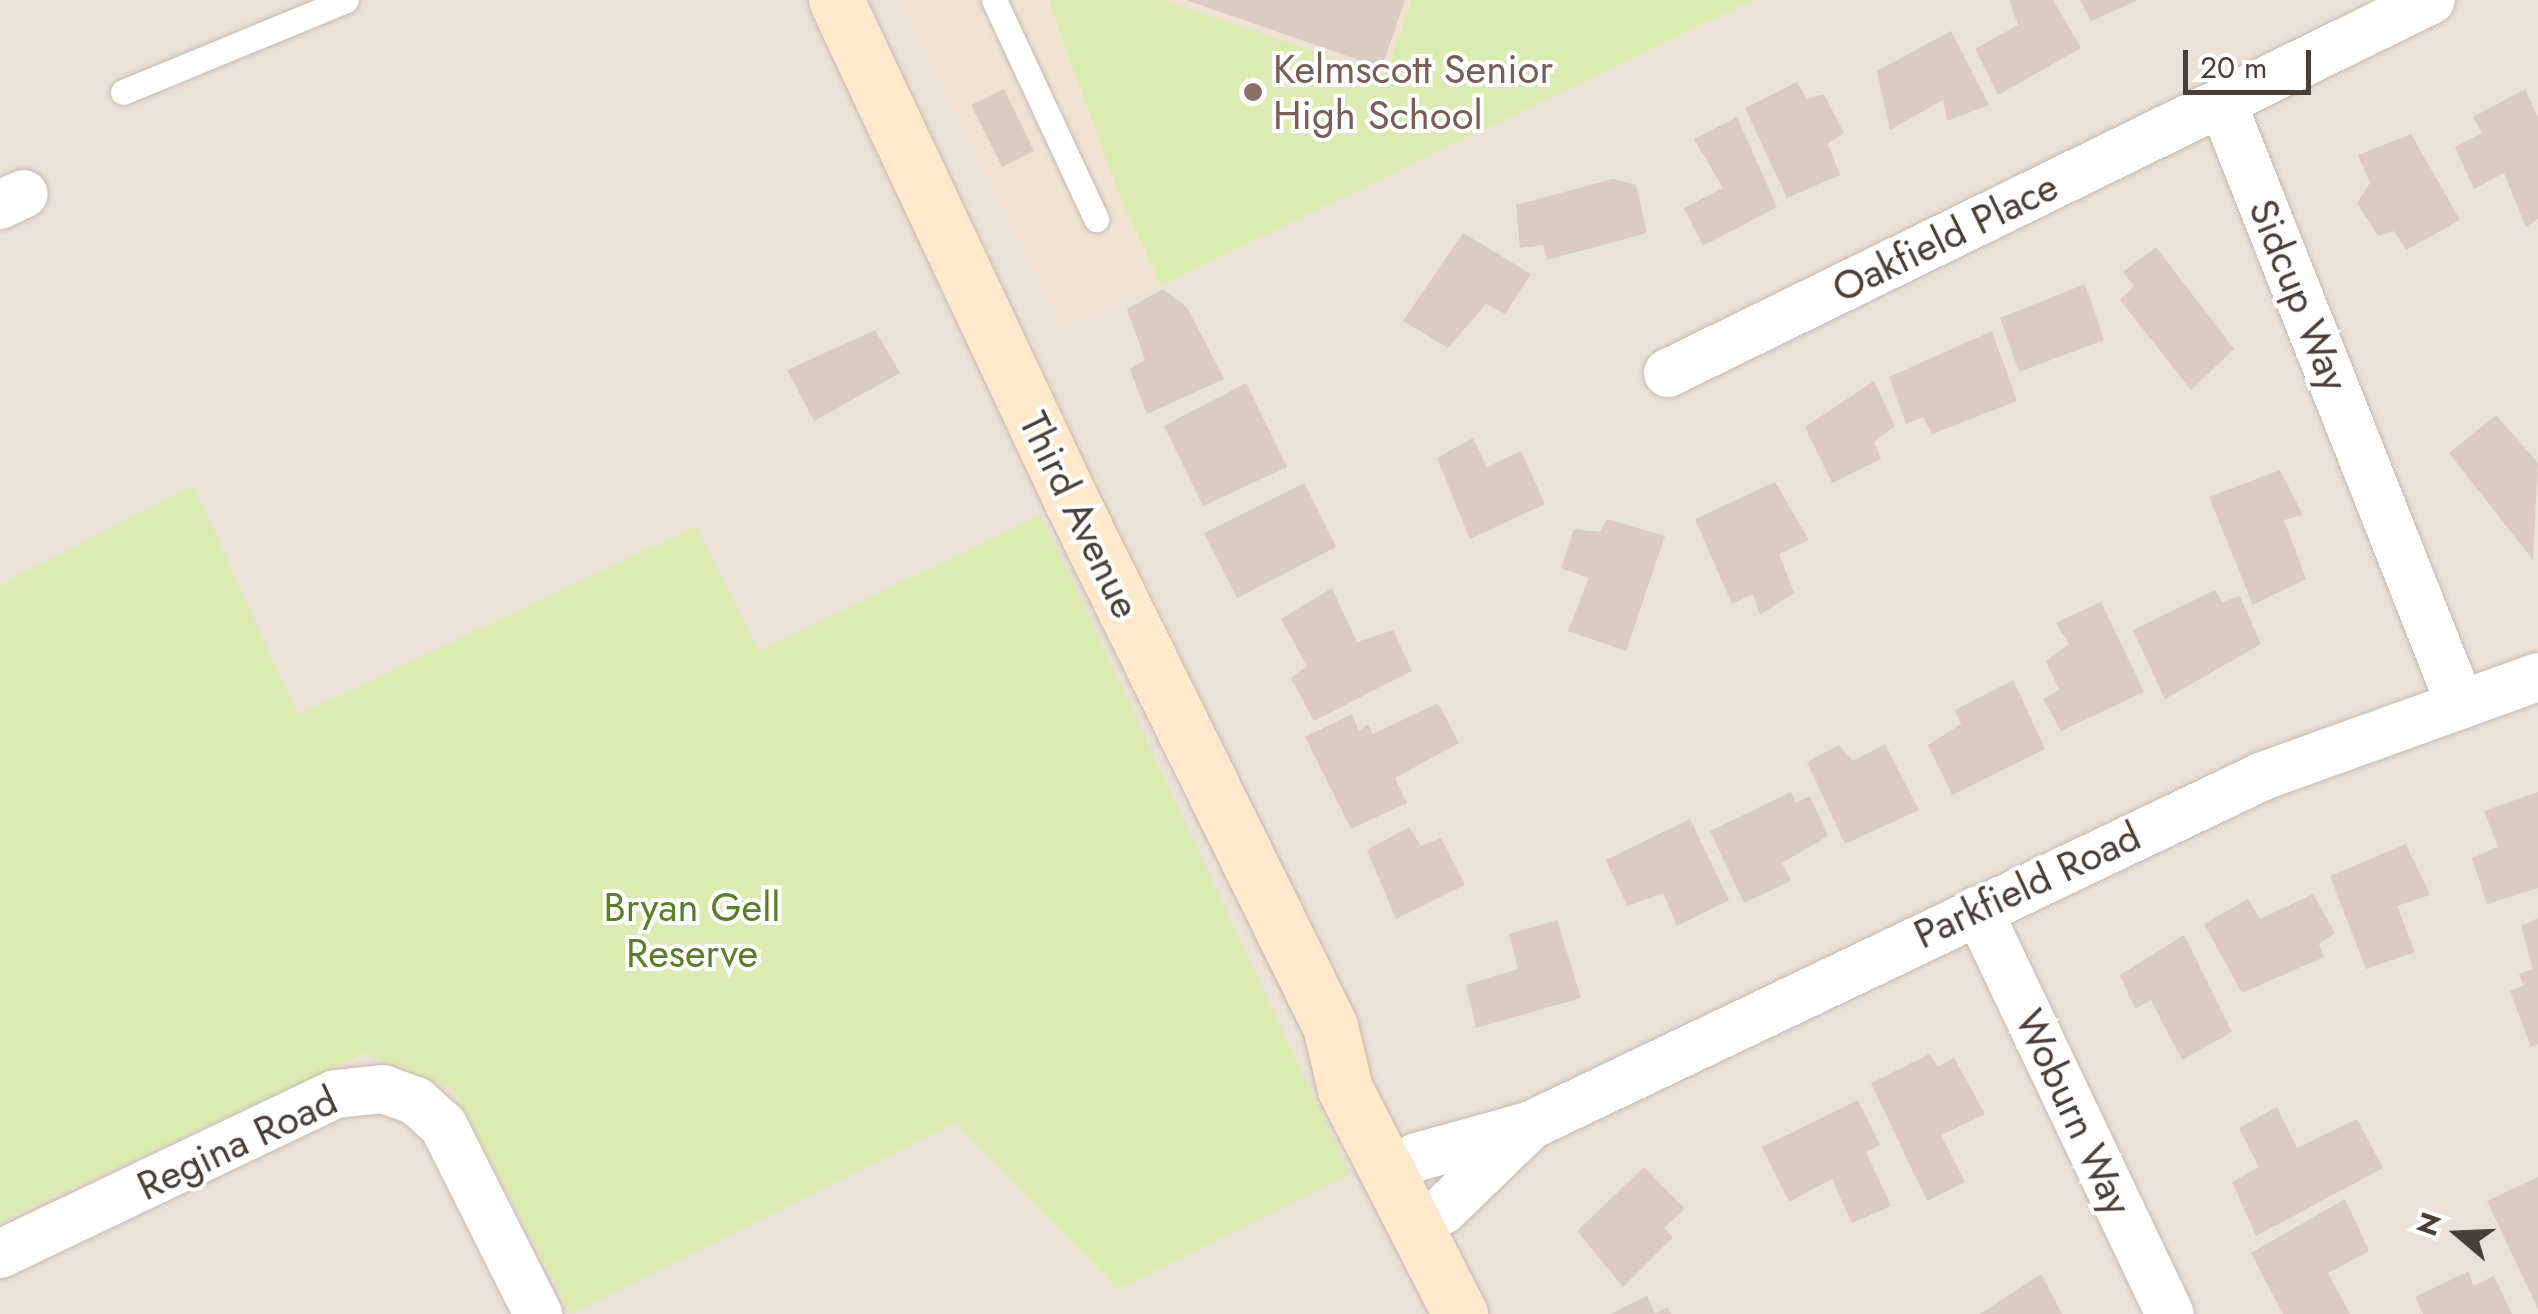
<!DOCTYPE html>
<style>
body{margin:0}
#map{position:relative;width:2538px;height:1314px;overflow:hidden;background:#f6f0ea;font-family:Jost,sans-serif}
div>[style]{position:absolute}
.residential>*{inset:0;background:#eae1d7}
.education>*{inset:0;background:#f0e2d3}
.green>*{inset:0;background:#dcecb0}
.building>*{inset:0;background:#dbccc1}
.roads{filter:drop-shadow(0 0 2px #c5b9ae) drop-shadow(0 0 2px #c5b9ae)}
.service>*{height:25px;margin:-12.5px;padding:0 12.5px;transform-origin:12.5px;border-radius:12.5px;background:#fff}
.minor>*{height:48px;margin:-24px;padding:0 24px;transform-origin:24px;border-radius:24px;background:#fff}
.secondary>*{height:55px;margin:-27.5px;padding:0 27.5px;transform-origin:27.5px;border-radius:27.5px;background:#ffe9ca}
.dots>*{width:28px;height:28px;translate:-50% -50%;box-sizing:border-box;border:5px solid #fff;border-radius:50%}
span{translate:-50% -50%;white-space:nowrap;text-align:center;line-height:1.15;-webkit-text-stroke:8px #fff;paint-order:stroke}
.education-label{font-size:40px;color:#785e54}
.left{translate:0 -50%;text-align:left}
.street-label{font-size:40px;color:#4a3f37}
.park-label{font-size:40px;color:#588125}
.north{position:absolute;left:2408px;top:1184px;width:100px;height:100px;-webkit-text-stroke:8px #fff;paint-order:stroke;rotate:289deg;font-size:28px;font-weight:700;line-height:40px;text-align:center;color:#4a3f37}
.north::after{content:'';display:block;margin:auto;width:35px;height:45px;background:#4a3f37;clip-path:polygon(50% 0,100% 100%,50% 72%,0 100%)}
.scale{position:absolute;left:2183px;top:50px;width:128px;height:45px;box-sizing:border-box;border:5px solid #4a3f37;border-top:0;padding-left:12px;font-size:30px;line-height:35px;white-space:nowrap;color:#4a3f37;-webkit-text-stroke:8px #fff;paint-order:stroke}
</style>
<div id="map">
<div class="residential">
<i style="clip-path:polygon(0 0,899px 0,1063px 331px,1753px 0,2538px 0,2538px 1314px,0 1314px)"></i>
</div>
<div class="education">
<i style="clip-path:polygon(899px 0,1753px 0,1063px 332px)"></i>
</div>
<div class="green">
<i style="clip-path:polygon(1048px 0,1163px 0,1385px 75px,1411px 0,1753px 0,1161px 285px,1121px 200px)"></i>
<i style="clip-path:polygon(193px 485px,298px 715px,696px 526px,759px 651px,1041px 514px,1350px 1174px,1118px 1289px,956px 1122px,571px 1314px,453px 1088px,364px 1053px,0 1221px,0 585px)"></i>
</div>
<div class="building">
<i style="clip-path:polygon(1186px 0,1405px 0,1382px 68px)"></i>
<i style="clip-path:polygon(2009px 0,2053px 0,2081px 48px,1998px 95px,1975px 49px,2018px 25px)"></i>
<i style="clip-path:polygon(2080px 0,2138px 0,2091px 21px)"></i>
<i style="clip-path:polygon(1951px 31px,1989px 105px,1947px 121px,1943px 100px,1890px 130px,1877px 71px)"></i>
<i style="clip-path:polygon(1797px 82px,1807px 99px,1824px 94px,1844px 133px,1828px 144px,1840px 175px,1787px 198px,1745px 108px)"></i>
<i style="clip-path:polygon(1004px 89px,1034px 151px,1002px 167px,971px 105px)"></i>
<i style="clip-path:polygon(2525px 89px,2538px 118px,2538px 219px,2526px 227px,2504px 173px,2474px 189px,2455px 147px,2482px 133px,2473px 117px)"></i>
<i style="clip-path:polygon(1737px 117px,1777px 207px,1703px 246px,1684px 208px,1723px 188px,1694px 139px)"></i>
<i style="clip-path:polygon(2411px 134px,2460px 220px,2406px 250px,2394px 231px,2378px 236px,2357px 203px,2370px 183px,2358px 155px)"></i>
<i style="clip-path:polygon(1613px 179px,1636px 185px,1647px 233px,1547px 260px,1543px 245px,1520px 248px,1516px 205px)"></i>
<i style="clip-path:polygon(1463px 233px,1531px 274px,1505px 314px,1486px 304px,1448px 348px,1403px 321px)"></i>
<i style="clip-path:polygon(2156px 247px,2234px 349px,2191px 390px,2120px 300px,2134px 286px,2123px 272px)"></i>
<i style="clip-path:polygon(2085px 284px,2104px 340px,2019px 372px,2000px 318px)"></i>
<i style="clip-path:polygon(1163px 289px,1187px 307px,1224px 379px,1147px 414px,1130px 369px,1145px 360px,1127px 309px)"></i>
<i style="clip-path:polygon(875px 330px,900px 373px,814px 421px,787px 370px)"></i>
<i style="clip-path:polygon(1992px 331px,2017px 401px,1932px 434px,1923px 417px,1906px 424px,1889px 377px)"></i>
<i style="clip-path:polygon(1874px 381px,1895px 426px,1874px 442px,1881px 459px,1832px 483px,1805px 427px)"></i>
<i style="clip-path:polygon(1246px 383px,1287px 467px,1203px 506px,1164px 426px)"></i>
<i style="clip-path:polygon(2496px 415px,2538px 463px,2533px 560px,2449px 453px)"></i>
<i style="clip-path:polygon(1473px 438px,1487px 467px,1521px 451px,1545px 504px,1470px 539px,1437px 458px)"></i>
<i style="clip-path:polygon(2280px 470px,2303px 515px,2284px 520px,2306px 579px,2253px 605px,2209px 497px)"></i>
<i style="clip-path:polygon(1775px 482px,1809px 540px,1779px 554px,1794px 593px,1760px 615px,1753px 594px,1732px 604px,1695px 519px)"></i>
<i style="clip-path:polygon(1304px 483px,1336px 547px,1237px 598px,1204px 533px)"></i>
<i style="clip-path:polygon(1607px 519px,1665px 536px,1626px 651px,1568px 631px,1589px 578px,1561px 568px,1574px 529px,1600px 532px)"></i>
<i style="clip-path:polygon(1332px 588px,1357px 642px,1393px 630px,1412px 671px,1314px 721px,1291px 678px,1307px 666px,1281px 619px)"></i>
<i style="clip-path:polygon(2215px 590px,2222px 602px,2240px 596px,2261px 644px,2165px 699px,2133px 630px)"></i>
<i style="clip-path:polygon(2101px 602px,2144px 692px,2061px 731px,2043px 699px,2059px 690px,2046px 661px,2069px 644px,2056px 623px)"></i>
<i style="clip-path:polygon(2013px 680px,2045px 749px,1952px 795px,1928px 745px,1961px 724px,1955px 710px)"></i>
<i style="clip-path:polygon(1438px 703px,1459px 743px,1395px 778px,1407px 803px,1351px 829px,1305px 737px,1352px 714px,1359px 731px,1368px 724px,1373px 734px)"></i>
<i style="clip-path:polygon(1885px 744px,1919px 810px,1845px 844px,1807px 762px,1839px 745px,1853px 761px)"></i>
<i style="clip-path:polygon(1791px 792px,1796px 802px,1810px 796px,1828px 836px,1782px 863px,1791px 881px,1744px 903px,1710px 831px)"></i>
<i style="clip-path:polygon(2538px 792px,2538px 888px,2487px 904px,2472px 858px,2498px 847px,2484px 811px)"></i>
<i style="clip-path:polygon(1690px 819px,1729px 900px,1677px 926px,1663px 893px,1627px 906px,1606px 860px)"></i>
<i style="clip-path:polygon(1409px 827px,1421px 846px,1441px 838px,1465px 885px,1396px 919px,1367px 850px)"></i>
<i style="clip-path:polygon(2406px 844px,2430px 895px,2397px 906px,2415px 952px,2366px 969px,2330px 876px)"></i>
<i style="clip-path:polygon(2313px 894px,2335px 933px,2319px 944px,2324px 957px,2242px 993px,2204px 924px,2248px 899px,2260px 919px)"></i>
<i style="clip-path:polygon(2538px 918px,2538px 1044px,2531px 1047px,2510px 991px,2524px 985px,2519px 974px,2533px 969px,2521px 926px)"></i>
<i style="clip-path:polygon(1557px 920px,1581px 998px,1476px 1028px,1466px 985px,1518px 969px,1509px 934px)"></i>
<i style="clip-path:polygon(2184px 935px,2232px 1032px,2182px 1060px,2151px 1000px,2135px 1009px,2120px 975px)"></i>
<i style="clip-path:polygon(1929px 1054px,1938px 1067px,1954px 1058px,1985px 1114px,1941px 1135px,1965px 1182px,1927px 1201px,1871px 1083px)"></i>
<i style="clip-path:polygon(1858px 1100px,1880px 1145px,1866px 1152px,1891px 1206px,1852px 1223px,1832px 1179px,1789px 1202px,1762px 1147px)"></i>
<i style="clip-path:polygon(2277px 1107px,2297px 1148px,2357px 1119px,2383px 1168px,2256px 1236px,2232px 1182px,2259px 1167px,2239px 1128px)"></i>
<i style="clip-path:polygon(1644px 1167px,1685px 1209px,1664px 1228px,1673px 1237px,1623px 1287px,1577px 1231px)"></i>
<i style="clip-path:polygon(2538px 1177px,2538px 1309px,2487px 1201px)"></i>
<i style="clip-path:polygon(2345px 1199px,2369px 1251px,2328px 1273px,2350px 1314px,2283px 1314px,2251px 1253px)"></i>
<i style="clip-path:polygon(2469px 1271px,2473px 1286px,2494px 1276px,2512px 1314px,2423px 1314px,2415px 1297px)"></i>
<i style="clip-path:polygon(2041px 1274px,2062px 1314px,1980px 1314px)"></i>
<i style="clip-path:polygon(1647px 1296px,1655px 1314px,1667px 1307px,1671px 1314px,1610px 1314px)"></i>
</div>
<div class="roads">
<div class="service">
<i style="left:994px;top:0;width:242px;rotate:65deg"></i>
<i style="left:123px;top:92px;width:241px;rotate:-22.4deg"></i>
</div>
<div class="minor">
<i style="left:2222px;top:102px;width:647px;rotate:68.43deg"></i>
<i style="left:0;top:205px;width:26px;rotate:-25deg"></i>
<i style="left:1668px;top:373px;width:849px;rotate:-26.05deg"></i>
<i style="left:1978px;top:910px;width:447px;rotate:64.6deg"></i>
<i style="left:1388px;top:1175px;width:34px;rotate:-32deg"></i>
<i style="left:1417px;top:1157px;width:116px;rotate:-15.5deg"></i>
<i style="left:1529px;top:1126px;width:813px;rotate:-25.49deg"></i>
<i style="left:2263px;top:776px;width:292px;rotate:-19.8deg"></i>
<i style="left:1413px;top:1224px;width:33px;rotate:-25deg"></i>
<i style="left:1443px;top:1210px;width:117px;rotate:-44deg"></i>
<i style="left:0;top:1254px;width:371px;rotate:-25.5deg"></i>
<i style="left:335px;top:1094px;width:48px;rotate:-5.9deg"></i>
<i style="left:383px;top:1089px;width:35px;rotate:20deg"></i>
<i style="left:416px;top:1101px;width:36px;rotate:42deg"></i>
<i style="left:443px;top:1125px;width:212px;rotate:63.3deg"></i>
</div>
<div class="secondary">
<i style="left:836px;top:0;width:555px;rotate:64.82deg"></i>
<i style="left:1072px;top:502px;width:584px;rotate:63.79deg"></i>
<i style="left:1330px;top:1026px;width:65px;rotate:76.6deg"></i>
<i style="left:1345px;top:1089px;width:253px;rotate:62.9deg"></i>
</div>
</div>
<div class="dots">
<i style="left:1253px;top:92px;background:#8d6e63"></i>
</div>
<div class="education-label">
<span class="left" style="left:1273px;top:92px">Kelmscott Senior<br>High School</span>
</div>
<div class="street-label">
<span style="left:1945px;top:237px;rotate:-26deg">Oakfield Place</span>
<span style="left:2299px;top:295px;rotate:68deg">Sidcup Way</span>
<span style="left:1080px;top:515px;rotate:64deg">Third Avenue</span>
<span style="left:2027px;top:885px;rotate:-25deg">Parkfield Road</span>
<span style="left:2074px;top:1112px;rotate:65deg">Woburn Way</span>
<span style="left:237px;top:1143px;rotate:-25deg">Regina Road</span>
</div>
<div class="park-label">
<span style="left:692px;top:930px">Bryan Gell<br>Reserve</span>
</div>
<div class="north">N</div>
<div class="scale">20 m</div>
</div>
